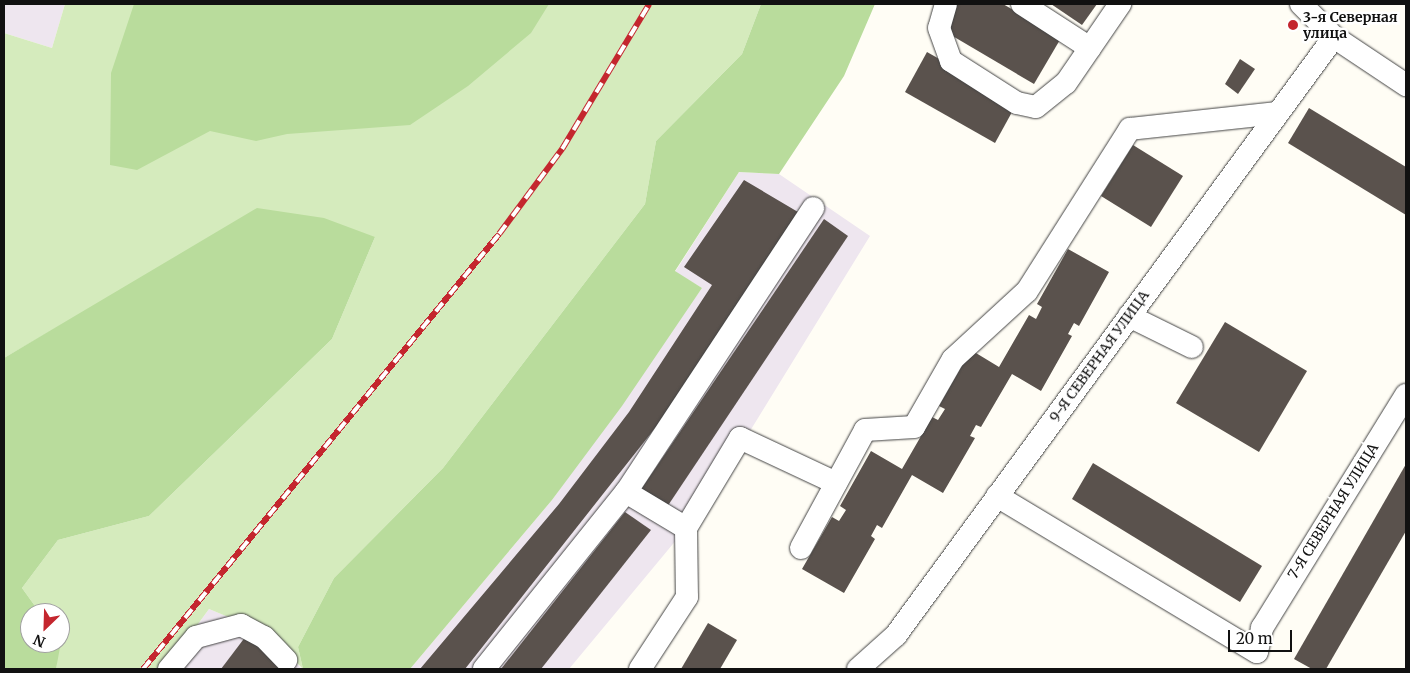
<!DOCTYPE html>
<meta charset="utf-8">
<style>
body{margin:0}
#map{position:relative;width:1410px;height:673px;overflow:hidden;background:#fffdf5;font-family:Merriweather,serif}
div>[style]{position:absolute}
.industrial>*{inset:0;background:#eee6ef}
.green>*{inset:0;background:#d5ebbd}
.forest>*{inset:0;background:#b9dc9c}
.building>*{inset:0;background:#5a524d}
.roads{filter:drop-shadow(0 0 1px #444) drop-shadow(0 0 1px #444)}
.minor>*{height:22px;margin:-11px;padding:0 11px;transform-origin:11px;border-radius:11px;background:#fff}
.rail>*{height:5.5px;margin-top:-2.75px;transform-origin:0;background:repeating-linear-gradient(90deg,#fff 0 11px,#c4262e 0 22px);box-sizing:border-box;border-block:1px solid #c4262e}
.dots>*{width:14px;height:14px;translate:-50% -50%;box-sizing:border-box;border:2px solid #fff;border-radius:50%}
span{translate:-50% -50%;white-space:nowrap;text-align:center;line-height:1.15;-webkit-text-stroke:5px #fff;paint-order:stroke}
.poi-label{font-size:14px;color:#111;font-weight:700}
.left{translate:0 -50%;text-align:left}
.street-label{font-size:14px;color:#111}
.frame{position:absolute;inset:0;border:5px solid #111;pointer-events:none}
.north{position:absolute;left:20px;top:603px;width:50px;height:50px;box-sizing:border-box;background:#fff;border:1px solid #a0a0a0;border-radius:50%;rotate:204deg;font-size:14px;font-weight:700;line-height:20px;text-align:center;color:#111}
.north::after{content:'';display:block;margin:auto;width:18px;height:22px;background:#c4262e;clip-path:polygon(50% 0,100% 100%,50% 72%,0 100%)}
.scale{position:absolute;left:1228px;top:630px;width:64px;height:22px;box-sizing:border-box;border:2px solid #111;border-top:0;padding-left:6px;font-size:15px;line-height:18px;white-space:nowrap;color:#111;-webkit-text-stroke:4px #fff;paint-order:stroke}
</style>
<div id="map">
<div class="industrial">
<i style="clip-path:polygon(4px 4px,65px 4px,52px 48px,4px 33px)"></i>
<i style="clip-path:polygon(739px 172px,779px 174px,870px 236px,702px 509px,569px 669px,410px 669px,552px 500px,702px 288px,675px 272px)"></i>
<i style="clip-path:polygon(209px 609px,267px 633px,302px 669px,165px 669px)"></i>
</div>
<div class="green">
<i style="clip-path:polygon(65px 4px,761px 4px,742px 54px,656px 141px,645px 204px,443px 468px,334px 578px,298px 647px,303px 669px,267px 633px,209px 609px,165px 669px,56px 669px,60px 613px,40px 613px,22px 588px,58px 540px,149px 516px,332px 339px,375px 237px,99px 303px,4px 358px,4px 33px,52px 48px)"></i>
</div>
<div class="forest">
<i style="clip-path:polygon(134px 4px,549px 4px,531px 33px,468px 86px,410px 125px,287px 134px,256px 141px,210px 131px,137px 170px,110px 165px,111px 73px)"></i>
<i style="clip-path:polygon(761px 4px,875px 4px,844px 76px,779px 174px,739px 172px,675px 271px,702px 288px,622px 406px,552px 500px,410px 669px,303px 669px,298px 647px,334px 578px,443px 468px,645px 204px,656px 141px,742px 54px)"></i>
<i style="clip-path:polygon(257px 208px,324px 218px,375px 237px,332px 339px,149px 516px,58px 540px,22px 588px,40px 613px,30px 613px,30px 643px,61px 642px,56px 669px,4px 669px,4px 358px)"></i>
</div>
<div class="building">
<i style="clip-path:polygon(954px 4px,1003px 4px,1061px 38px,1034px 84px,939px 28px)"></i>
<i style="clip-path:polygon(1051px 4px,1097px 4px,1082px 25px)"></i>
<i style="clip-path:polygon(927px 52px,1017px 103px,995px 143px,905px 92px)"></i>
<i style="clip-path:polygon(1240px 59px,1255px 69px,1238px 94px,1225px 84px)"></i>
<i style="clip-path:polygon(1309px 108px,1406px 167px,1406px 215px,1288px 143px)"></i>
<i style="clip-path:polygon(1133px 145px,1183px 176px,1151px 227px,1101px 196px)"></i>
<i style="clip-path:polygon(744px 180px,798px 212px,659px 423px,465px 669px,420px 669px,559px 504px,629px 412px,712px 285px,684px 267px)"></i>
<i style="clip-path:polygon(824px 219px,848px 236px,667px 507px,640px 491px)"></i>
<i style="clip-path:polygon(1068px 249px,1109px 272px,1079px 326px,1074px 323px,1068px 334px,1072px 336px,1041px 391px,1012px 374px,981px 427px,976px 425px,970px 436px,975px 438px,943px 493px,912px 475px,882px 528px,877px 525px,871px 536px,875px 539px,844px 593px,802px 569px,832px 517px,839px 521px,846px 510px,840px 506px,871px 451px,902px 469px,932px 417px,938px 420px,945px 409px,939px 406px,971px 350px,999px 367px,1029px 315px,1036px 319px,1042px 307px,1037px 304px)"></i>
<i style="clip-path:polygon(1225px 322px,1307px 371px,1259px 452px,1176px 403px)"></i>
<i style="clip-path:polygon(1093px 463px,1262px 566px,1240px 602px,1072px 499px)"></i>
<i style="clip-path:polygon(1406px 464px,1406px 531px,1326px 669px,1312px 669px,1294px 659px)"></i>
<i style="clip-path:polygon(625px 512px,651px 530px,541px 669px,501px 669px)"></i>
<i style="clip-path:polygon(708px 623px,737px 640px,720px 669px,681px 669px)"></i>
<i style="clip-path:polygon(246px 636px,289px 669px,221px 669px)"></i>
</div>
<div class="roads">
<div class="minor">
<i style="left:946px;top:4px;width:25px;rotate:106deg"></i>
<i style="left:939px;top:28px;width:35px;rotate:70deg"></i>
<i style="left:951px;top:61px;width:78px;rotate:32.5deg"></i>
<i style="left:1017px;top:103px;width:19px;rotate:12deg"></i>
<i style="left:1036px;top:107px;width:38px;rotate:-39deg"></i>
<i style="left:1066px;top:83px;width:96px;rotate:-55.6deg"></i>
<i style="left:1022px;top:4px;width:81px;rotate:32.9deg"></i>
<i style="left:1301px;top:4px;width:47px;rotate:45deg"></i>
<i style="left:1334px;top:37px;width:87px;rotate:33.7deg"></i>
<i style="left:1129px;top:316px;width:70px;rotate:26.2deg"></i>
<i style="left:626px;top:492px;width:70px;rotate:31deg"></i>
<i style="left:686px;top:528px;width:69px;rotate:89.2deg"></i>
<i style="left:687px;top:597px;width:86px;rotate:123.1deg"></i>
<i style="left:997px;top:496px;width:303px;rotate:31deg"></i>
<i style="left:1257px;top:652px;width:25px;rotate:-78deg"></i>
<i style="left:1262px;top:628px;width:274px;rotate:-58.3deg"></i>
<i style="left:686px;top:528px;width:105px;rotate:-59deg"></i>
<i style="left:740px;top:438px;width:106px;rotate:25.1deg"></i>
<i style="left:801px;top:548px;width:134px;rotate:-61.5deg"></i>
<i style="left:865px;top:430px;width:49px;rotate:-3.5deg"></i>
<i style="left:914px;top:427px;width:78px;rotate:-60.2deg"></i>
<i style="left:953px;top:359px;width:100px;rotate:-42.6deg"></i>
<i style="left:1027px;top:291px;width:192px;rotate:-57.6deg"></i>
<i style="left:1130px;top:129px;width:149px;rotate:-6.2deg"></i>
<i style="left:169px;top:669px;width:42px;rotate:-49.8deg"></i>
<i style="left:196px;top:637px;width:47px;rotate:-14.9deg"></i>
<i style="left:241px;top:625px;width:26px;rotate:28deg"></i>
<i style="left:264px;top:637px;width:32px;rotate:46deg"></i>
<i style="left:484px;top:669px;width:227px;rotate:-51.3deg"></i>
<i style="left:626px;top:492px;width:340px;rotate:-56.6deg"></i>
<i style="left:858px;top:669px;width:51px;rotate:-41.8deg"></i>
<i style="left:896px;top:635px;width:741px;rotate:-53.78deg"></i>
</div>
</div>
<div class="rail">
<i style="left:143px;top:669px;width:562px;rotate:-50.7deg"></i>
<i style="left:499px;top:234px;width:106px;rotate:-53.5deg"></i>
<i style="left:562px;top:149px;width:169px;rotate:-59deg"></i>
</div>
<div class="dots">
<i style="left:1293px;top:25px;background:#c4262e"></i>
</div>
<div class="poi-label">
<span class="left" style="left:1303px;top:25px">3-я Северная<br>улица</span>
</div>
<div class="street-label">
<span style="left:1099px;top:356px;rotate:-54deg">9-Я СЕВЕРНАЯ УЛИЦА</span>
<span style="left:1333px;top:511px;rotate:-58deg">7-Я СЕВЕРНАЯ УЛИЦА</span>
</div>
<div class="frame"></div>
<div class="north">N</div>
<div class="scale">20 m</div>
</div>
